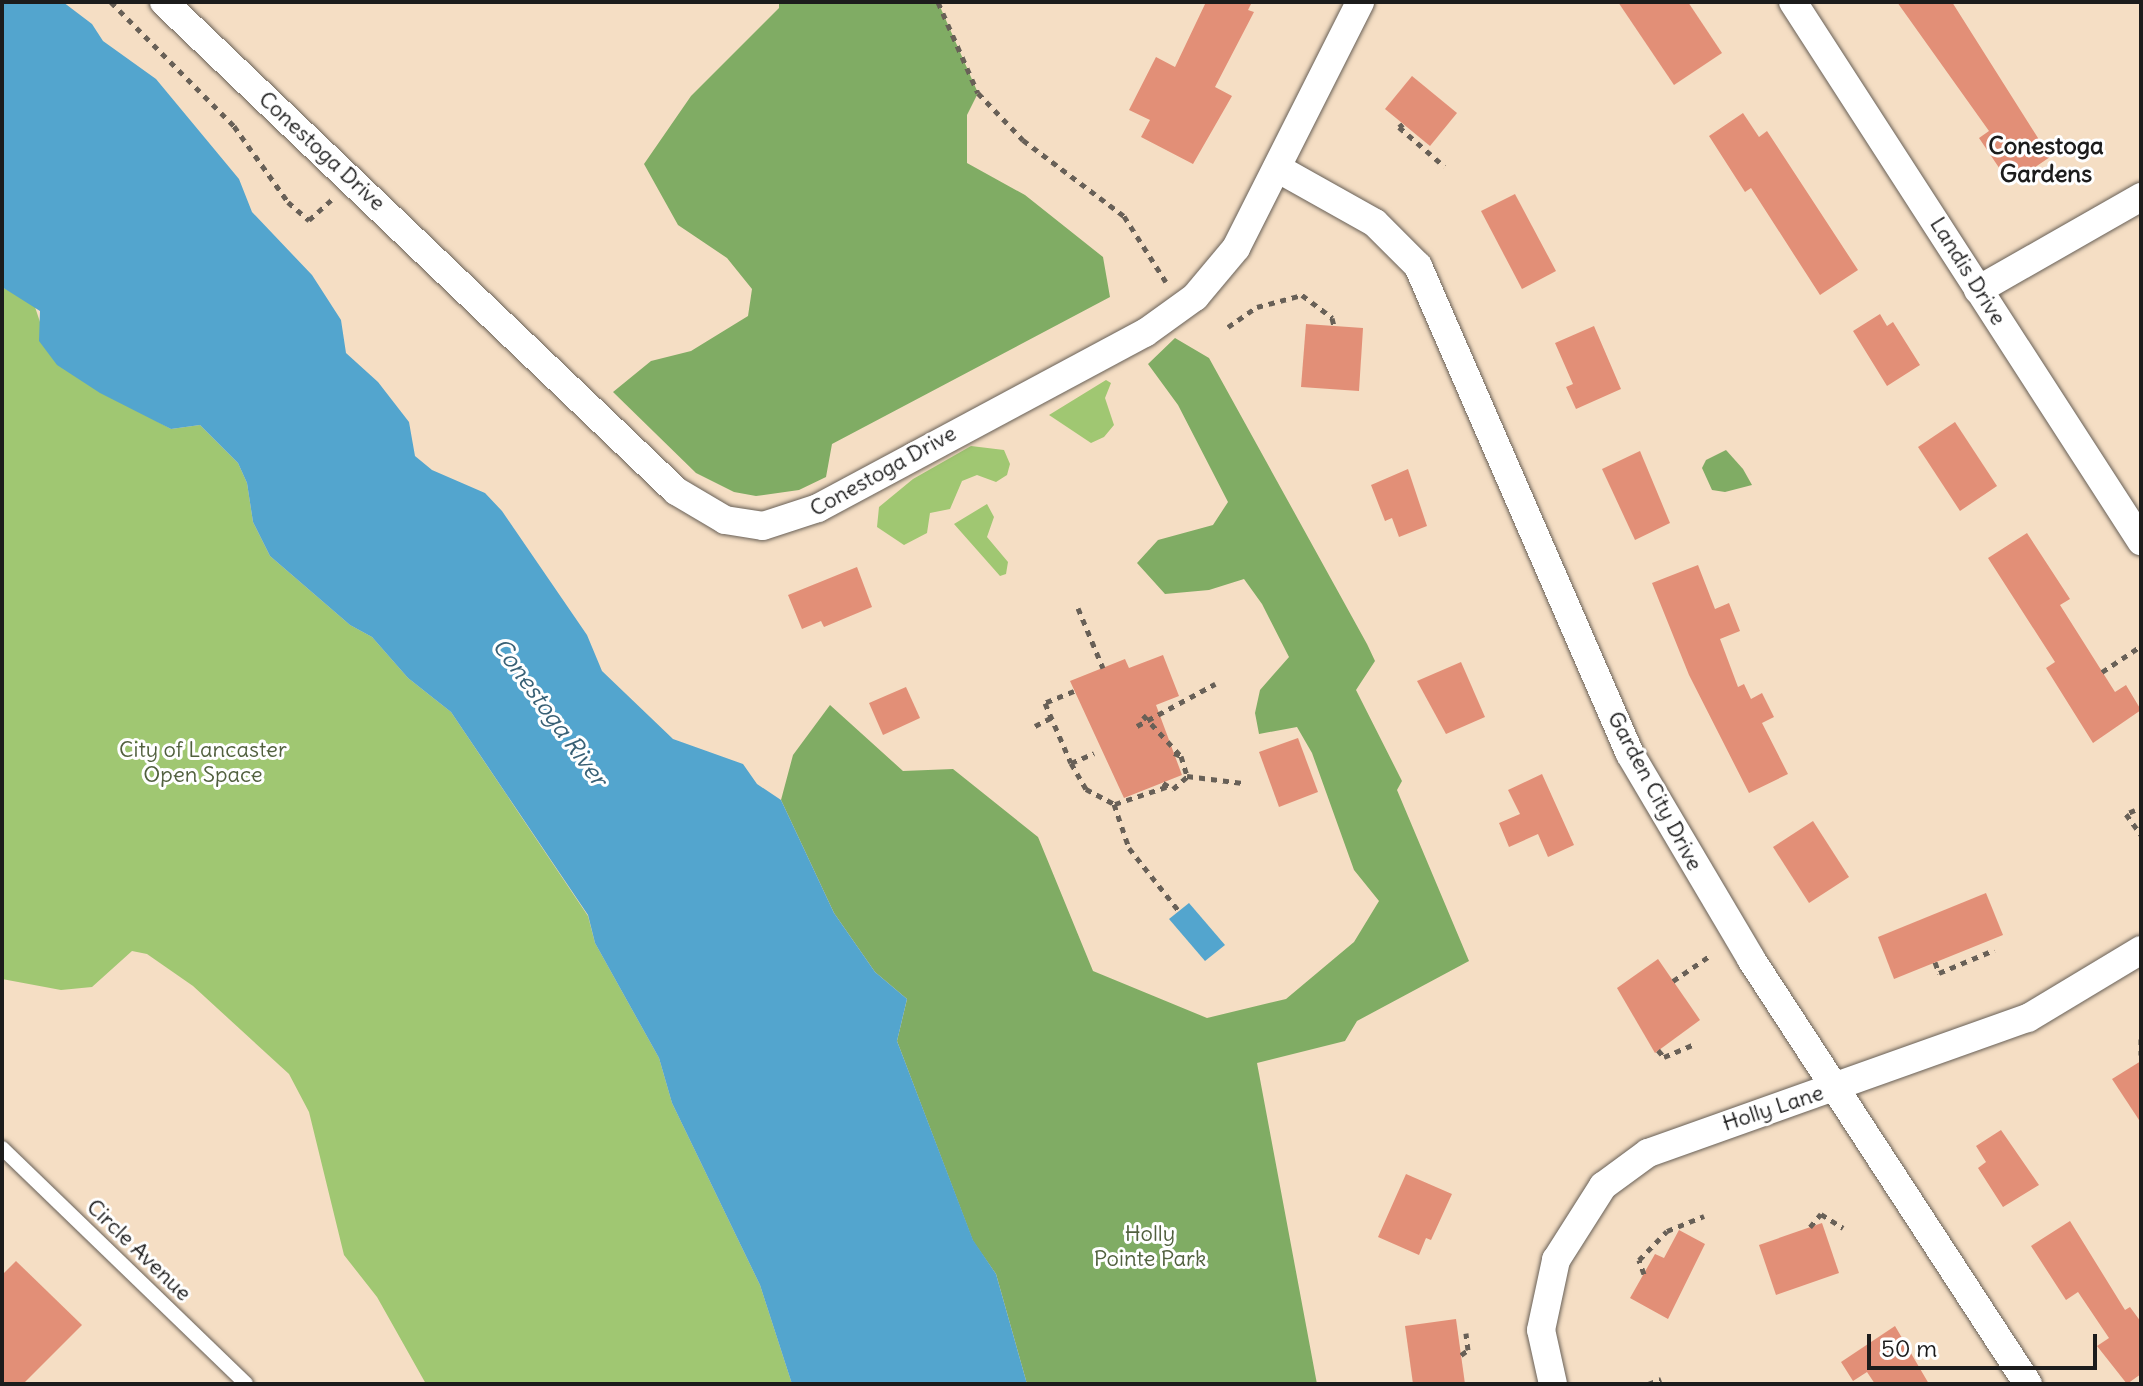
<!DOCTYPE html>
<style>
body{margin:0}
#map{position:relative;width:2143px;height:1386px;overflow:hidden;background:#f5dec4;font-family:Delius,sans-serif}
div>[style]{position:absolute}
.green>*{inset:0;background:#a0c772}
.forest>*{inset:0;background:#80ac64}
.water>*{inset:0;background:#53a5ce}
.building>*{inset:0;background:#e28f77}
.path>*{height:5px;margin-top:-2.5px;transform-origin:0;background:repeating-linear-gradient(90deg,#686057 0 6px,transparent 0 12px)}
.roads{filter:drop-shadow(0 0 2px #686057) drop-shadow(0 0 2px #686057)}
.lane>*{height:14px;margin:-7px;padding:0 7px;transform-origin:7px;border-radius:7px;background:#fff}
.street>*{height:28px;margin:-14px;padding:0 14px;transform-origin:14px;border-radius:14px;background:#fff}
span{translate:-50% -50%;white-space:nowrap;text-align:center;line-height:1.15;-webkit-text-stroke:6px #fff;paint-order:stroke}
.street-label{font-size:22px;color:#1c1c1c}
.park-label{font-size:22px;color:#51603e}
.neighbourhood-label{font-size:24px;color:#1c1c1c;font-weight:700}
.water-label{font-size:24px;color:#386075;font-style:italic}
.frame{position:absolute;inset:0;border:4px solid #1c1c1c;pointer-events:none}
.scale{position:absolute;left:1867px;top:1334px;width:230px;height:36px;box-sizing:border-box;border:4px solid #1c1c1c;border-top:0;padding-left:10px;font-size:24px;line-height:28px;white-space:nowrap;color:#1c1c1c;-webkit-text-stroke:6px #fff;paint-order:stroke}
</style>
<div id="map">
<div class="green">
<i style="clip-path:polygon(2px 287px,34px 304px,41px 325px,137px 410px,171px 429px,200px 425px,238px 463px,247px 483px,253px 522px,270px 556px,350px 625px,372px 637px,408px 678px,451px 712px,588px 916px,595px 943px,659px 1058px,672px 1103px,760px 1285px,792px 1384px,426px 1384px,377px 1297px,344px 1255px,309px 1112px,289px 1074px,193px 986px,147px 954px,132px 951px,92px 987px,61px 990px,2px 979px)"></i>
<i style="clip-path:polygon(1106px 380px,1111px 383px,1105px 398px,1114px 425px,1104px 437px,1091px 443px,1049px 415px)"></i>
<i style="clip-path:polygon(971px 446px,1004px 450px,1010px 464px,1007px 475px,996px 482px,977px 475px,962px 481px,950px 509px,930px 513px,927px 533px,904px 545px,877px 527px,879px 507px,913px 479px)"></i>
<i style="clip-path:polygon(987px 504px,994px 517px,987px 537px,1008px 562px,1006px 574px,1000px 576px,954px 524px)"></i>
</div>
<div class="forest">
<i style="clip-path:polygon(779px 2px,938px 2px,978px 93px,967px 115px,967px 163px,1025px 195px,1103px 257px,1110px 297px,832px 444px,826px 477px,799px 490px,756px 496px,734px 492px,696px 473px,613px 392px,651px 361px,691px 351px,748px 316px,752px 289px,727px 258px,678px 225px,644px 164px,691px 96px,779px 8px)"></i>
<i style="clip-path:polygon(1175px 338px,1209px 358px,1367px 644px,1375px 661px,1356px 690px,1402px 781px,1397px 790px,1469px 961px,1357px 1021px,1345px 1041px,1257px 1063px,1317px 1384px,1027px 1384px,996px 1274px,973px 1241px,897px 1041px,907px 999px,875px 972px,834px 913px,781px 800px,793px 755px,830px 705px,903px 771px,953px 769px,1038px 837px,1093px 971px,1207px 1018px,1286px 999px,1354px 942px,1379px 901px,1354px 870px,1312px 753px,1297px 727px,1259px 734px,1255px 713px,1260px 690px,1289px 657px,1262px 604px,1244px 579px,1209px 590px,1165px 594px,1137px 563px,1158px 540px,1213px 525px,1228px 502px,1178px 405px,1148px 364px)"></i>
<i style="clip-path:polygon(1726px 450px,1743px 469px,1752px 485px,1725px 492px,1712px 490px,1702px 468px,1706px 460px)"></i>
</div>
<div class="water">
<i style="clip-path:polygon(2px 2px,63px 2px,92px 24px,103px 41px,156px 79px,239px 179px,252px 212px,312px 275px,341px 320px,346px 353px,378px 382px,409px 422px,415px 456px,432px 470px,485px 493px,502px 511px,587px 635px,602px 671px,673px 739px,743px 764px,757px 784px,781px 800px,834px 913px,875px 972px,907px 999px,897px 1041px,973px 1240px,996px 1274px,1027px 1384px,792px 1384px,760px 1285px,672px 1103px,659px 1058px,595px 943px,588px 915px,451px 712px,408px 678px,372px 637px,350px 625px,270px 556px,253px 522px,247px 483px,238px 463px,200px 425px,171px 429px,100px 393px,57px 365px,39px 341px,40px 311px,2px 287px)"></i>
<i style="clip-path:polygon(1189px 903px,1225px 945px,1205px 961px,1169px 919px)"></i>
</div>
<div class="building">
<i style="clip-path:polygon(1206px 2px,1252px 2px,1248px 10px,1254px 12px,1215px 87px,1232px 96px,1193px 164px,1141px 137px,1150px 120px,1129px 110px,1156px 57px,1175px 67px)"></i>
<i style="clip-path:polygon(1618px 2px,1688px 2px,1722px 53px,1674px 85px)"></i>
<i style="clip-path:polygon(1897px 2px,1952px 2px,2050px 157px,2010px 184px,1979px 138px,1989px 131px)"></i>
<i style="clip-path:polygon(1412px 76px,1457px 113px,1430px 146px,1385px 109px)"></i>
<i style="clip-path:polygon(1743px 113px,1759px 137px,1767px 131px,1858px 270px,1820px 295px,1751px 188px,1745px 192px,1709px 136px)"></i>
<i style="clip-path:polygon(1515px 194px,1556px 271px,1522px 289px,1481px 211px)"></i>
<i style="clip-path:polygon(1880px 314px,1887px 326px,1893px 322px,1920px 365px,1887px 386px,1853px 331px)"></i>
<i style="clip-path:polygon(1306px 324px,1363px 328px,1359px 391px,1301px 387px)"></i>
<i style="clip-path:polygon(1594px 326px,1621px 389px,1576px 409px,1566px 387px,1573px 384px,1555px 343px)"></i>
<i style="clip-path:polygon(1955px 422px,1997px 486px,1960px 511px,1918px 447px)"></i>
<i style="clip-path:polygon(1640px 451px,1670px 523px,1635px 540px,1602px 469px)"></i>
<i style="clip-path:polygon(1408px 469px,1427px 526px,1399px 537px,1392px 518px,1385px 521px,1371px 485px)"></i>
<i style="clip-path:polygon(2027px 533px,2070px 599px,2060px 605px,2115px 692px,2126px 685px,2141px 710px,2093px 743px,2046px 668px,2055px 662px,1988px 558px)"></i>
<i style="clip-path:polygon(1698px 565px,1715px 609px,1729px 603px,1740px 631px,1720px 639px,1738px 687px,1744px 684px,1751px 699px,1762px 693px,1774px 717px,1762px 723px,1788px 774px,1749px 793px,1689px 675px,1652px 583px)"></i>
<i style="clip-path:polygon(857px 567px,872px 607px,824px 627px,821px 621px,802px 629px,788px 595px)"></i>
<i style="clip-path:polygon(1163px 655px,1179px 696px,1156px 705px,1182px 775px,1124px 798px,1070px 681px,1125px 659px,1129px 668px)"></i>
<i style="clip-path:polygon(1461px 662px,1485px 717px,1446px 734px,1417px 681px)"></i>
<i style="clip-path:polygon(906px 687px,920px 718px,883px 735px,869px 703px)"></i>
<i style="clip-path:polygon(1298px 738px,1318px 792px,1279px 807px,1259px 752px)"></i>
<i style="clip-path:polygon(1542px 774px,1574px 845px,1548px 857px,1538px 834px,1509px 847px,1499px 823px,1520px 814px,1508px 790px)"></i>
<i style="clip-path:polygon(1813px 821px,1849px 877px,1809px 903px,1773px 847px)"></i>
<i style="clip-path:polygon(1986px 893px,2003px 935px,1894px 979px,1878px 937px)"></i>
<i style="clip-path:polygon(1658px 959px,1700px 1020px,1655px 1053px,1617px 988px)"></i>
<i style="clip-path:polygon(2141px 1061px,2141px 1123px,2112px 1079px)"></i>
<i style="clip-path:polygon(2001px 1130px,2039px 1185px,2003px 1207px,1978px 1168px,1986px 1162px,1976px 1146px)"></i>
<i style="clip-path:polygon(1406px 1174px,1452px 1194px,1431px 1240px,1426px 1238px,1419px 1255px,1378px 1237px)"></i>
<i style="clip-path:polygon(2070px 1221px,2125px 1310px,2130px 1307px,2141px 1322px,2141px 1374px,2127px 1384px,2097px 1346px,2109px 1338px,2078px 1292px,2066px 1300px,2031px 1246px)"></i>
<i style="clip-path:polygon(1822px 1223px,1839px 1273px,1776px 1295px,1759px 1245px)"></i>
<i style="clip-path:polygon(1679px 1230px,1705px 1244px,1668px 1319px,1630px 1298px,1655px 1254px,1664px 1258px)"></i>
<i style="clip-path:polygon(16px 1261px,82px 1325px,23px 1384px,2px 1384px,2px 1275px)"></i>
<i style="clip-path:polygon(1456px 1319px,1465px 1384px,1413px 1384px,1405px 1326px)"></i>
<i style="clip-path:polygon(1895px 1326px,1929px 1384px,1875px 1384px,1867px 1372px,1853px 1381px,1841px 1362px)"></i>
</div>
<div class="path">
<i style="left:111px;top:2px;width:175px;rotate:45.2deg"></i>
<i style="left:234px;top:126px;width:93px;rotate:54.6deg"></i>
<i style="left:288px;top:202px;width:28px;rotate:41deg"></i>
<i style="left:309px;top:220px;width:31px;rotate:-42deg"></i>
<i style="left:938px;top:2px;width:99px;rotate:66.3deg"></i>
<i style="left:978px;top:93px;width:65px;rotate:46.2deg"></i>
<i style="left:1023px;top:140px;width:126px;rotate:37deg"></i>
<i style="left:1124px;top:216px;width:78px;rotate:57.5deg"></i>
<i style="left:1403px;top:124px;width:5px;rotate:143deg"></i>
<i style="left:1399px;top:127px;width:60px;rotate:40.9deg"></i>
<i style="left:1228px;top:327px;width:35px;rotate:-35deg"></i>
<i style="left:1257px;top:307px;width:47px;rotate:-14.9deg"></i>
<i style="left:1302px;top:295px;width:38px;rotate:37deg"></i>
<i style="left:1332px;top:318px;width:8px;rotate:76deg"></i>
<i style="left:1078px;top:608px;width:65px;rotate:67.4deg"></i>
<i style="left:2102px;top:672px;width:47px;rotate:-33.7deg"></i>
<i style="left:1074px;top:691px;width:31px;rotate:158deg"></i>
<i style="left:1045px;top:703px;width:65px;rotate:66.6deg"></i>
<i style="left:1071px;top:763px;width:25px;rotate:-23deg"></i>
<i style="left:1143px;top:715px;width:54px;rotate:47.2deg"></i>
<i style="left:1035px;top:726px;width:18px;rotate:-27deg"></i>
<i style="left:1137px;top:726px;width:89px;rotate:-28.3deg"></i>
<i style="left:1174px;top:753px;width:8px;rotate:23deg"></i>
<i style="left:1181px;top:756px;width:21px;rotate:73deg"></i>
<i style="left:1187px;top:776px;width:56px;rotate:7.1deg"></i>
<i style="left:1071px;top:763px;width:30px;rotate:60deg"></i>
<i style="left:1086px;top:789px;width:32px;rotate:28deg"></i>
<i style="left:1114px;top:804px;width:46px;rotate:71.2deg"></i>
<i style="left:1129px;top:848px;width:80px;rotate:51.6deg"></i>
<i style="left:1163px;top:783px;width:12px;rotate:31deg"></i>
<i style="left:1173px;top:789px;width:20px;rotate:-41deg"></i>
<i style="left:1115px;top:804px;width:54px;rotate:-18.4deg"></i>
<i style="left:2135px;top:810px;width:10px;rotate:156deg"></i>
<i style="left:2126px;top:814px;width:26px;rotate:54deg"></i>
<i style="left:1935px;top:962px;width:12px;rotate:70deg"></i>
<i style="left:1939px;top:973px;width:60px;rotate:-22.7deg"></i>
<i style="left:1673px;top:981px;width:46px;rotate:-34.4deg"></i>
<i style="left:2141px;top:1039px;width:16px;rotate:90deg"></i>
<i style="left:1658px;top:1050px;width:9px;rotate:49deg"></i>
<i style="left:1664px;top:1057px;width:33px;rotate:-23deg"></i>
<i style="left:1810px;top:1227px;width:17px;rotate:-50deg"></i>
<i style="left:1821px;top:1214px;width:26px;rotate:32deg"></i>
<i style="left:1644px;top:1274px;width:15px;rotate:-110deg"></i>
<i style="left:1639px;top:1260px;width:40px;rotate:-46deg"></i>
<i style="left:1667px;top:1231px;width:40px;rotate:-22deg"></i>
<i style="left:1461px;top:1355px;width:9px;rotate:-36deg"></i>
<i style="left:1468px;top:1350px;width:17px;rotate:-97deg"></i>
<i style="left:1648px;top:1384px;width:14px;rotate:-21deg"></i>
</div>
<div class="roads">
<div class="lane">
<i style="left:2px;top:1148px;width:339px;rotate:44deg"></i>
</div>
<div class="street">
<i style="left:164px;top:2px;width:708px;rotate:43.68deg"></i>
<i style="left:676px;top:491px;width:57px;rotate:30.6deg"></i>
<i style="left:725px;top:520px;width:38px;rotate:9deg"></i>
<i style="left:763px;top:526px;width:58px;rotate:-18.1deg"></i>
<i style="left:818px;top:508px;width:371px;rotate:-28.2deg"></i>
<i style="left:1145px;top:333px;width:62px;rotate:-35.8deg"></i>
<i style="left:1195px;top:297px;width:64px;rotate:-50.1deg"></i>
<i style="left:1236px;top:248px;width:275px;rotate:-63.2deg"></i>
<i style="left:1793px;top:2px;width:642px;rotate:57.15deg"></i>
<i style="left:1277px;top:168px;width:112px;rotate:29.3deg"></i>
<i style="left:1375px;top:223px;width:61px;rotate:45deg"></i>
<i style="left:1418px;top:266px;width:532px;rotate:66.52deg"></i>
<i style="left:1630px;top:754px;width:238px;rotate:59.4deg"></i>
<i style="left:1751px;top:959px;width:507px;rotate:56.91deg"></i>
<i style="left:1978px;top:290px;width:188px;rotate:-29.7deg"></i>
<i style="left:1553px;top:1384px;width:55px;rotate:-102.5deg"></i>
<i style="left:1541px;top:1330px;width:72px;rotate:-77.9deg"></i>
<i style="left:1556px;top:1260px;width:88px;rotate:-57.6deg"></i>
<i style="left:1603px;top:1186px;width:56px;rotate:-36.3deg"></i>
<i style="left:1648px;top:1153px;width:403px;rotate:-19.6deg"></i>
<i style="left:2028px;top:1018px;width:132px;rotate:-31deg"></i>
</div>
</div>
<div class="street-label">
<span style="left:322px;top:151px;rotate:43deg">Conestoga Drive</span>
<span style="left:1968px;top:271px;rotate:58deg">Landis Drive</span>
<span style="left:883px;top:471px;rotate:-29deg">Conestoga Drive</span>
<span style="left:1655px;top:791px;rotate:62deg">Garden City Drive</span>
<span style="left:1773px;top:1108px;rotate:-18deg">Holly Lane</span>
<span style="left:139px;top:1250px;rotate:44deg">Circle Avenue</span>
</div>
<div class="park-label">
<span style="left:203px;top:762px">City of Lancaster<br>Open Space</span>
<span style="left:1150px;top:1246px">Holly<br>Pointe Park</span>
</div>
<div class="neighbourhood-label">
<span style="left:2046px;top:160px">Conestoga<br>Gardens</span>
</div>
<div class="water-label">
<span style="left:550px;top:712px;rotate:54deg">Conestoga River</span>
</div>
<div class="frame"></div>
<div class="scale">50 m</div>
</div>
